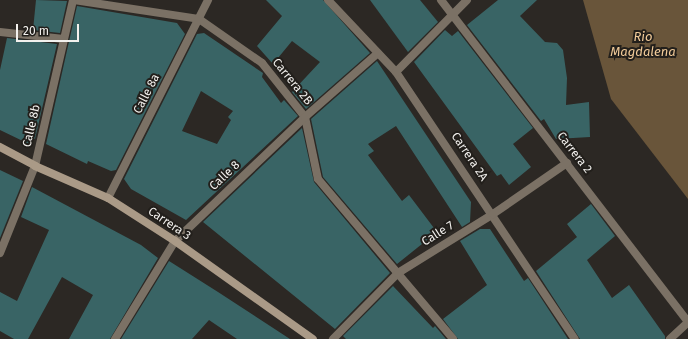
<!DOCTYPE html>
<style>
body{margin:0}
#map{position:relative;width:688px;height:339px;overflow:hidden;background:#2c2824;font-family:"Fira Sans",sans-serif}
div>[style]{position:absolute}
.water>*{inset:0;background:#69553a}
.building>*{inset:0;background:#396465}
.street>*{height:8px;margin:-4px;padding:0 4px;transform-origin:4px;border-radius:4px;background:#7b7165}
.secondary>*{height:8px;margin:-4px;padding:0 4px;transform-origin:4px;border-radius:4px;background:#aa9a87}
span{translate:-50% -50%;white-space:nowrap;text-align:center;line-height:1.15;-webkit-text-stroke:4px #221f1b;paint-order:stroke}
.street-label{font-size:12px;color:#f3f1ee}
.water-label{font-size:13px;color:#f2cb99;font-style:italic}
.scale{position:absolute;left:16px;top:24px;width:63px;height:18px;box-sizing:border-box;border:2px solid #f3f1ee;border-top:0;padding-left:5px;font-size:12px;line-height:14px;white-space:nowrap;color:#f3f1ee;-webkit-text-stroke:3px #221f1b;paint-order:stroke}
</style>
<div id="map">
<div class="water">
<i style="clip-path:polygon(583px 0,688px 0,688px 199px,611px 99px)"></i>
</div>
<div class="building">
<i style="clip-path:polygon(36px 0,67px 1px,60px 33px,33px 30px)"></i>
<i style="clip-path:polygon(266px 0,323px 0,370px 53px,306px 109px,292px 92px,320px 62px,292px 41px,273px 64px,257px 46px,282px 16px)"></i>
<i style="clip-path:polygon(370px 0,420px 0,438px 22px,408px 52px)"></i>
<i style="clip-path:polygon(498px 0,537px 0,520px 16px,545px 42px,557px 43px,563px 50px,567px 78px,566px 105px,589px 102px,590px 137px,556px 139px,544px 119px,541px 121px,467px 25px)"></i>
<i style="clip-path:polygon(77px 6px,177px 23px,185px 34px,116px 170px,111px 171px,88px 161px,87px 164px,46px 144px)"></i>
<i style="clip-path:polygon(445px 30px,452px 36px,458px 31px,533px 128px,513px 144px,531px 167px,509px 185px,501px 174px,497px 176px,414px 62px)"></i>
<i style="clip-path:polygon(evenodd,204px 33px,263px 73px,262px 77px,281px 103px,284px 100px,298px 116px,186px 220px,131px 189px,124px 179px,197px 34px,204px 33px,201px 91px,233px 111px,228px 117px,231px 120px,217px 144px,182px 131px,201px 91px)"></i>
<i style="clip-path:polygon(7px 38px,57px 44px,35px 139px,31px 137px,29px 144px,0 130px,0 70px)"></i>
<i style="clip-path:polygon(377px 61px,471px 202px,470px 222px,462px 227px,396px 126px,368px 144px,374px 151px,368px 155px,402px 201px,409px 195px,437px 232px,397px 264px,323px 177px,311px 119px)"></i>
<i style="clip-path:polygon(302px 128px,314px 182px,390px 273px,335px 329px,203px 222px)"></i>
<i style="clip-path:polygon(0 170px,23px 181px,0 238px)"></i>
<i style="clip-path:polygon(32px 187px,141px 245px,158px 258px,110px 339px,69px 339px,93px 295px,62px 277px,28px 339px,14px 339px,0 331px,0 292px,17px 301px,49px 230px,21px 217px)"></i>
<i style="clip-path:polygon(591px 204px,615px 236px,587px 260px,612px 298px,629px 285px,665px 336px,665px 339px,580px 339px,536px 271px,577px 237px,567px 224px)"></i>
<i style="clip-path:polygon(480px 229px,490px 229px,524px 281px,528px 278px,568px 339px,458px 339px,443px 319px,487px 285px,460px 241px)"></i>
<i style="clip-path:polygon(169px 261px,218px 292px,290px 339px,237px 339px,209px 320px,192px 339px,121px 339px)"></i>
<i style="clip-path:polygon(393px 286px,433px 328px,435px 326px,446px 339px,346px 339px,343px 336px)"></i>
</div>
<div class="street">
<i style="left:74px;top:0;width:126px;rotate:8.6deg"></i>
<i style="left:199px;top:19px;width:77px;rotate:34.9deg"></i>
<i style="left:262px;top:63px;width:69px;rotate:51.5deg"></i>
<i style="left:305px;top:117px;width:63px;rotate:78.2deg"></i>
<i style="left:318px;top:179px;width:209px;rotate:49.8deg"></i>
<i style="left:328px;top:0;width:99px;rotate:46.6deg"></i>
<i style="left:396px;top:72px;width:321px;rotate:56.2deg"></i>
<i style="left:441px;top:0;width:406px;rotate:52.5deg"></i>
<i style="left:0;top:32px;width:64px;rotate:6.2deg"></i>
<i style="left:396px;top:72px;width:101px;rotate:-45.4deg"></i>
<i style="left:108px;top:198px;width:222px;rotate:-63.2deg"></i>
<i style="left:0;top:253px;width:94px;rotate:-68.1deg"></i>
<i style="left:35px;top:166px;width:170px;rotate:-77.1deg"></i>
<i style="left:115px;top:339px;width:115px;rotate:-58.5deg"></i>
<i style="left:175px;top:241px;width:180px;rotate:-43.6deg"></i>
<i style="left:305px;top:117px;width:97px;rotate:-41.2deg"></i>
<i style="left:333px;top:339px;width:93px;rotate:-45.4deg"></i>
<i style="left:398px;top:273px;width:112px;rotate:-31.8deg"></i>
<i style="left:493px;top:214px;width:90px;rotate:-34.6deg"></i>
<i style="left:670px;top:339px;width:25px;rotate:-43deg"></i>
</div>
<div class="secondary">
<i style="left:0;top:147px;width:40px;rotate:28deg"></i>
<i style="left:35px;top:166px;width:80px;rotate:23.7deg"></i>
<i style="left:108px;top:198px;width:80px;rotate:32.7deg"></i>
<i style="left:175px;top:241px;width:169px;rotate:35.4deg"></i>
</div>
<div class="street-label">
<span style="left:292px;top:82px;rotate:51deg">Carrera 2B</span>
<span style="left:147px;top:94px;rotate:-63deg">Calle 8a</span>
<span style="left:32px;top:126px;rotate:-77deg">Calle 8b</span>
<span style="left:574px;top:153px;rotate:52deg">Carrera 2</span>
<span style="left:469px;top:157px;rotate:56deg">Carrera 2A</span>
<span style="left:225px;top:176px;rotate:-44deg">Calle 8</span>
<span style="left:169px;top:224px;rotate:34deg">Carrera 3</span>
<span style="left:438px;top:234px;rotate:-32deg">Calle 7</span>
</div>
<div class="water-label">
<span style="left:643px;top:45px">Rio<br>Magdalena</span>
</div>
<div class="scale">20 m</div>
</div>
